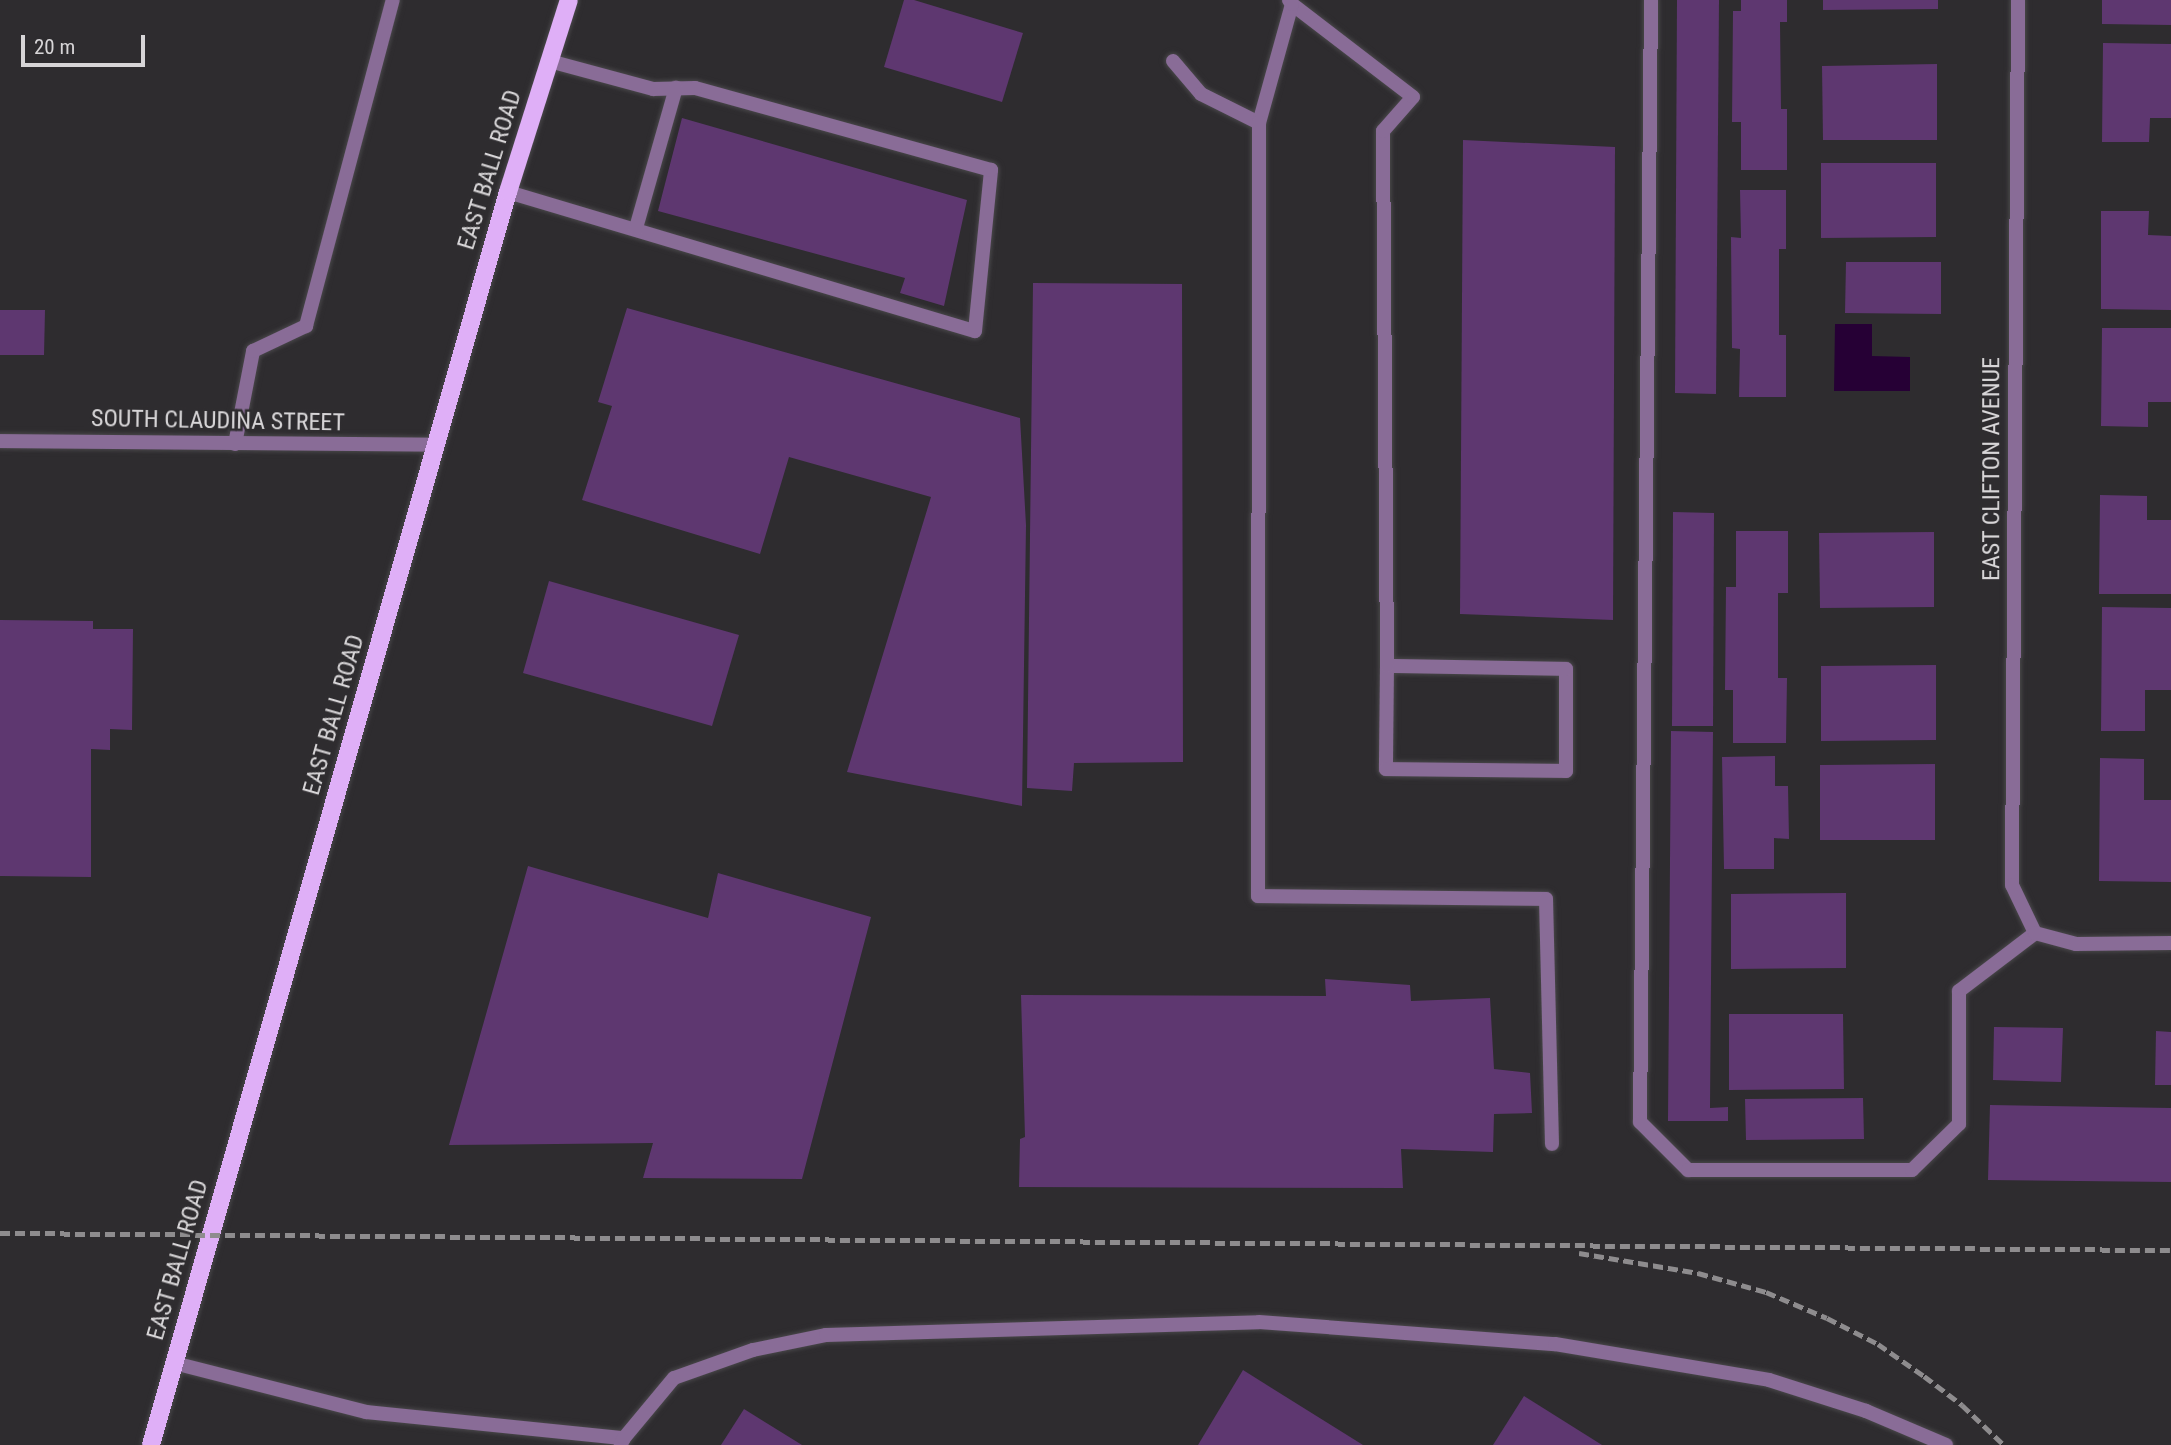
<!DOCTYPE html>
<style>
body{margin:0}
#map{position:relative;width:2171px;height:1445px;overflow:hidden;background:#2e2c2f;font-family:"Roboto Condensed",sans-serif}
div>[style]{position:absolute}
.water>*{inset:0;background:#260035}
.building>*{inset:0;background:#5e3770}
.roads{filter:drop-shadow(0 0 2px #49474a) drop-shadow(0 0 2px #49474a)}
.lane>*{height:14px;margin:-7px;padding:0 7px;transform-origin:7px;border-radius:7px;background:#896c97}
.street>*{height:14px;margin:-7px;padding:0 7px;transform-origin:7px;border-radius:7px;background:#896c97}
.primary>*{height:18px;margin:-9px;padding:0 9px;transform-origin:9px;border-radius:9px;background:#dfaff7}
.rail>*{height:5px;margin-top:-2.5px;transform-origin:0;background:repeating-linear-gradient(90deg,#8e8c8e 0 10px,transparent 0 15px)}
span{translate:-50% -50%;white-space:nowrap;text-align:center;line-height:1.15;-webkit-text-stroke:5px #2e2c2f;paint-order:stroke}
.street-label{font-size:24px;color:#d7d5d7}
.scale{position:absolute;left:21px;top:35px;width:124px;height:32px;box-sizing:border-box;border:4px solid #d7d5d7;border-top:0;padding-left:9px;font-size:21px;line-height:24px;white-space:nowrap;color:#d7d5d7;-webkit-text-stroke:5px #2e2c2f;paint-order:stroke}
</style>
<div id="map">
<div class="water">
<i style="clip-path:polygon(1835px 324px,1872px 324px,1872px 356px,1910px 357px,1910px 391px,1834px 391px)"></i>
</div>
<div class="building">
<i style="clip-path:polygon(904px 0,914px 0,1023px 33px,1002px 102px,884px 67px)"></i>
<i style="clip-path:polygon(1677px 0,1719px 0,1716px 394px,1675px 393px)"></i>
<i style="clip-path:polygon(1741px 0,1787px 0,1787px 22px,1780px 22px,1781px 109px,1787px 109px,1787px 170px,1741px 170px,1741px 122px,1732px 122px,1733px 11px,1741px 11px)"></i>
<i style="clip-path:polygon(1823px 0,1938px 0,1938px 9px,1823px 10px)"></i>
<i style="clip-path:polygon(2102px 0,2171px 0,2171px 25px,2102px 24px)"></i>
<i style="clip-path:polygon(2103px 43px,2171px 44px,2171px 118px,2150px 118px,2149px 142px,2102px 142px)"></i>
<i style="clip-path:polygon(1937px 64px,1937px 140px,1823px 140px,1822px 66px)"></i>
<i style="clip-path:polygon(682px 118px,967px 200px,944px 306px,900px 293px,905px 278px,658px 211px)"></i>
<i style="clip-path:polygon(1463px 140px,1615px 147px,1613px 620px,1460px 614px)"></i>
<i style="clip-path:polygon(1821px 163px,1936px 163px,1936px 237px,1821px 238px)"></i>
<i style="clip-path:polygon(1740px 190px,1786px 190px,1786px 249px,1779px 249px,1779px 335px,1786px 335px,1786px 397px,1739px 397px,1740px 349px,1732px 348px,1731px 237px,1741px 238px)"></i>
<i style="clip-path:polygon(2101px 211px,2149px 211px,2148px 235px,2171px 236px,2171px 310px,2101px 309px)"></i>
<i style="clip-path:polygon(1846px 262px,1941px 262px,1941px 314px,1845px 313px)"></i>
<i style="clip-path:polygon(1033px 283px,1182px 284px,1183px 762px,1074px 763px,1072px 791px,1027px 788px)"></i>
<i style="clip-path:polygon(627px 308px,1020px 418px,1026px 525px,1022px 806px,847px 772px,931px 497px,789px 457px,760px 554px,582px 500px,612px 406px,598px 402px)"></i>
<i style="clip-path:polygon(0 310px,45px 310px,44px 355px,0 355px)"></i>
<i style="clip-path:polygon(2102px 328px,2171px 328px,2171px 402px,2148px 402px,2148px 427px,2101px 426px)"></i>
<i style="clip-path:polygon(2100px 495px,2147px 496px,2147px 520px,2171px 520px,2171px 594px,2099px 594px)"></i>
<i style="clip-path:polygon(1673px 512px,1714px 513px,1713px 726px,1672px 726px)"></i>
<i style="clip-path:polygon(1736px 531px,1788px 531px,1788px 593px,1778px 593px,1778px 678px,1787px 678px,1786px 743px,1733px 743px,1733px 690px,1725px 690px,1726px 587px,1736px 587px)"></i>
<i style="clip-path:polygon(1934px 532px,1934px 607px,1820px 608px,1819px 533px)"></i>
<i style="clip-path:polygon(549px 581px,739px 635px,712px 726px,523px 673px)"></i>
<i style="clip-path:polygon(2102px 607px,2171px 608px,2171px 690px,2145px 690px,2145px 731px,2101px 731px)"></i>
<i style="clip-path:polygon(0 620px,93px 621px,93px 629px,133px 629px,132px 730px,110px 729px,110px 750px,91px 749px,91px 877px,0 876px)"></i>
<i style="clip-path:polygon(1936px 665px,1936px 740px,1821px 741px,1821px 666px)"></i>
<i style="clip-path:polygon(1671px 731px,1713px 732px,1710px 1108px,1728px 1107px,1728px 1121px,1668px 1121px)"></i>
<i style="clip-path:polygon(1775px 756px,1775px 786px,1788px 786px,1789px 839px,1774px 838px,1774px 869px,1724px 869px,1722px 757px)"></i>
<i style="clip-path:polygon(2100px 758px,2144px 759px,2144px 800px,2171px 800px,2171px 882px,2099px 881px)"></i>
<i style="clip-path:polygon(1935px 764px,1935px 840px,1820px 840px,1820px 765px)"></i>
<i style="clip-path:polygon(528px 866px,708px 918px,718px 873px,871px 917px,802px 1179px,643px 1178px,653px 1143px,449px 1145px)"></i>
<i style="clip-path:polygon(1846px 893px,1846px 968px,1731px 969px,1731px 894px)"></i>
<i style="clip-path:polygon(1325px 979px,1410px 985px,1411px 1001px,1490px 998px,1494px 1069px,1530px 1073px,1532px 1113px,1494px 1114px,1493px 1152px,1401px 1149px,1403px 1188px,1019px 1187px,1020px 1139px,1025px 1137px,1021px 995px,1326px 996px)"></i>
<i style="clip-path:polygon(1729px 1014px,1843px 1014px,1844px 1089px,1729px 1090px)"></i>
<i style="clip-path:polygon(1994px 1027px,2063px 1028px,2061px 1082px,1993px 1080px)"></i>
<i style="clip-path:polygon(2156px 1031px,2171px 1032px,2171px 1085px,2155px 1085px)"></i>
<i style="clip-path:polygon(1863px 1098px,1864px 1139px,1746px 1140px,1745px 1099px)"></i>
<i style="clip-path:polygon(1990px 1105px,2171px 1108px,2171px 1182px,1988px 1180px)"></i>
<i style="clip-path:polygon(1243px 1370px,1363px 1445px,1198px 1445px)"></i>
<i style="clip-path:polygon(1524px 1396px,1602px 1445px,1493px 1445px)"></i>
<i style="clip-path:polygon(744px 1409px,802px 1445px,721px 1445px)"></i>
</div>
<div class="roads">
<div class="lane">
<i style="left:1651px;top:0;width:1122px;rotate:90.56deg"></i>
<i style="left:1640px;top:1122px;width:68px;rotate:45deg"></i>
<i style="left:1688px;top:1170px;width:224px"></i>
<i style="left:1912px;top:1170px;width:66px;rotate:-44.4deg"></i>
<i style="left:1959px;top:1124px;width:133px;rotate:-90deg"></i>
<i style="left:1959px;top:991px;width:96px;rotate:-37.3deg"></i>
<i style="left:1173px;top:61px;width:43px;rotate:49.7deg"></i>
<i style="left:1201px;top:94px;width:65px;rotate:26.6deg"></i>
<i style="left:508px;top:192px;width:487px;rotate:16.6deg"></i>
<i style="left:975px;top:331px;width:162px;rotate:-84.3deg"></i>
<i style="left:991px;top:170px;width:307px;rotate:-164.5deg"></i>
<i style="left:695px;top:88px;width:42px;rotate:178.6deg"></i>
<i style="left:653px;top:89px;width:108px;rotate:-164.9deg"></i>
<i style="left:636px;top:228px;width:146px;rotate:-74.1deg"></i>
<i style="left:235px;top:444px;width:95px;rotate:-79deg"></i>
<i style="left:253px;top:351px;width:59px;rotate:-25.3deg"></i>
<i style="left:306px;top:326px;width:337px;rotate:-75.1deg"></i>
<i style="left:1387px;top:666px;width:103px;rotate:90.6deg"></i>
<i style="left:1386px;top:769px;width:180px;rotate:0.6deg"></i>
<i style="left:1566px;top:771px;width:102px;rotate:-90deg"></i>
<i style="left:1566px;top:669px;width:179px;rotate:-179deg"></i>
<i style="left:1387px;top:666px;width:535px;rotate:-90.43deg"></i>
<i style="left:1383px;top:131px;width:45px;rotate:-48.6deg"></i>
<i style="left:1413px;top:97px;width:153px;rotate:-142.5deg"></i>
<i style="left:1292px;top:4px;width:123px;rotate:105.5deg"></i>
<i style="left:1259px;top:123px;width:773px;rotate:90.07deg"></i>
<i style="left:1258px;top:896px;width:288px;rotate:0.6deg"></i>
<i style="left:1546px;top:899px;width:245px;rotate:88.6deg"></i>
<i style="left:174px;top:1363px;width:198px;rotate:14.3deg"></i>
<i style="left:366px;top:1412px;width:259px;rotate:5.8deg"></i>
<i style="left:624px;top:1438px;width:7px;rotate:117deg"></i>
<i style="left:624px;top:1438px;width:78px;rotate:-50.2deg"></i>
<i style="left:674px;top:1378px;width:84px;rotate:-19.5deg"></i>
<i style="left:753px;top:1350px;width:75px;rotate:-11.6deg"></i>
<i style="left:826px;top:1335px;width:433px;rotate:-1.7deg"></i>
<i style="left:1259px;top:1322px;width:297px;rotate:4.3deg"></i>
<i style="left:1555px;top:1344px;width:217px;rotate:9.5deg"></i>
<i style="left:1769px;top:1380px;width:102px;rotate:17.7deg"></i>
<i style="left:1866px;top:1411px;width:87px;rotate:23deg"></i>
</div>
<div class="street">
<i style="left:1289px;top:0;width:5px;rotate:53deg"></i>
<i style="left:2018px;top:0;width:885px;rotate:90.39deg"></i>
<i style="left:2012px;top:885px;width:53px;rotate:64.4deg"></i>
<i style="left:2035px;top:933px;width:42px;rotate:15deg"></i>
<i style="left:2076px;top:944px;width:95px;rotate:-0.6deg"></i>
<i style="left:0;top:441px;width:436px;rotate:0.5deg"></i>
</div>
<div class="primary">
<i style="left:151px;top:1445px;width:1303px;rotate:-74.1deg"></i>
<i style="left:508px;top:192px;width:201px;rotate:-72.4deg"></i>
</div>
</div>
<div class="rail">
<i style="left:0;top:1233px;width:2171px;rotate:0.45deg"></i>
<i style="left:1579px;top:1253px;width:121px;rotate:9.5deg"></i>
<i style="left:1698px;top:1273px;width:71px;rotate:15.6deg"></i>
<i style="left:1766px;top:1292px;width:66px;rotate:23.1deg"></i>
<i style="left:1827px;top:1318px;width:57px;rotate:27deg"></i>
<i style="left:1878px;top:1344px;width:56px;rotate:34.8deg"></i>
<i style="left:1924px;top:1376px;width:48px;rotate:37.3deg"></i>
<i style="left:1962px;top:1405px;width:58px;rotate:43.6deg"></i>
</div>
<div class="street-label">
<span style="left:490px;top:170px;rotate:-73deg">EAST BALL ROAD</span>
<span style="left:218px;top:421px;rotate:1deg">SOUTH CLAUDINA STREET</span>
<span style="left:1992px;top:469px;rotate:-90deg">EAST CLIFTON AVENUE</span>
<span style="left:334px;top:715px;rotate:-74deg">EAST BALL ROAD</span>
<span style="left:178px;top:1260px;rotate:-74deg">EAST BALL ROAD</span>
</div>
<div class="scale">20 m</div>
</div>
